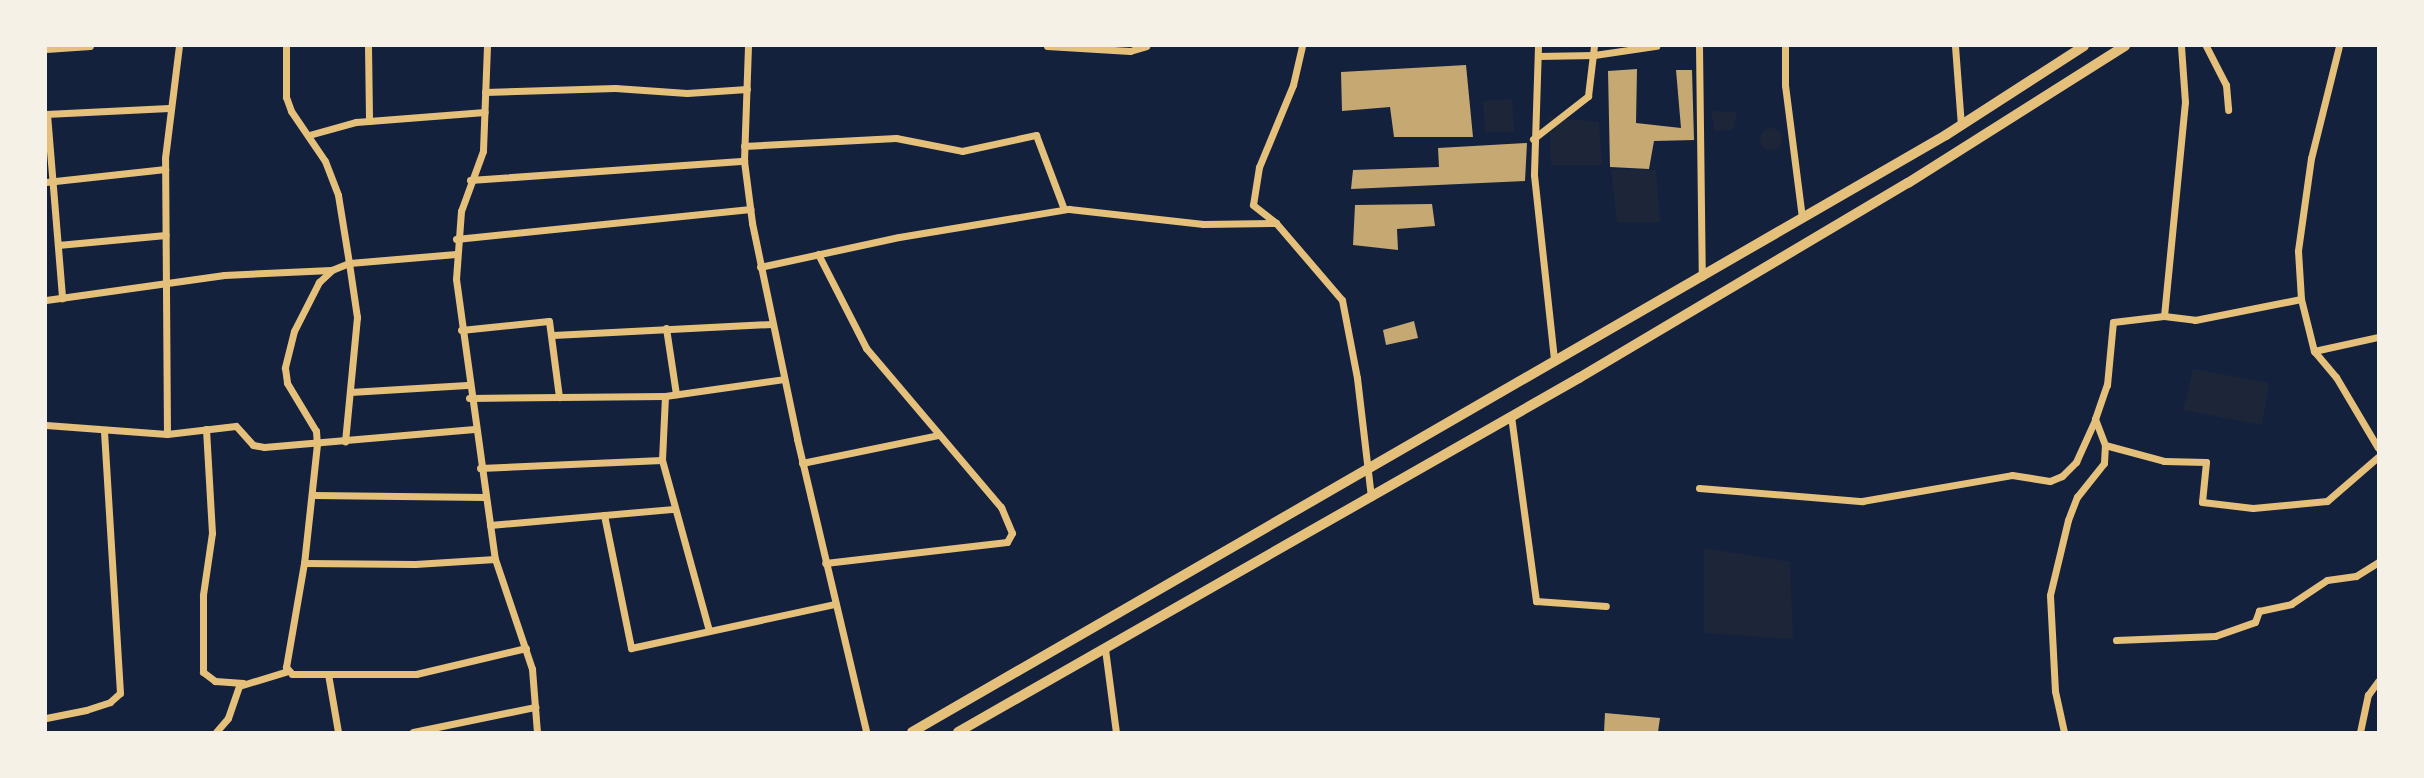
<!DOCTYPE html>
<style>
body{margin:0}
#map{position:relative;width:2424px;height:778px;overflow:hidden;background:#14213d;font-family:Barlow,sans-serif}
div>[style]{position:absolute}
.green>*{inset:0;background:#1d2539}
.round{border-radius:50%}
.building>*{inset:0;background:#c6a872}
.minor>*{height:7px;margin:-3.5px;padding:0 3.5px;transform-origin:3.5px;border-radius:3.5px;background:#e5c07b}
.primary>*{height:10px;margin:-5px;padding:0 5px;transform-origin:5px;border-radius:5px;background:#e5c07b}
span{translate:-50% -50%;white-space:nowrap;text-align:center;line-height:1.15;-webkit-text-stroke:5px #f6f1e7;paint-order:stroke}
.frame{position:absolute;inset:0;border:47px solid #f6f1e7;pointer-events:none}
</style>
<div id="map">
<div class="green">
<i style="clip-path:polygon(1512px 99px,1514px 132px,1485px 132px,1483px 101px)"></i>
<i style="clip-path:polygon(1711px 111px,1737px 112px,1733px 130px,1715px 131px)"></i>
<i style="clip-path:polygon(1549px 117px,1599px 122px,1602px 165px,1551px 165px)"></i>
<i class="round" style="left:1760px;top:128px;width:22px;height:22px"></i>
<i style="clip-path:polygon(1611px 169px,1656px 170px,1660px 222px,1617px 222px)"></i>
<i style="clip-path:polygon(2193px 369px,2269px 383px,2262px 425px,2183px 410px)"></i>
<i style="clip-path:polygon(1704px 548px,1790px 562px,1793px 639px,1704px 633px)"></i>
</div>
<div class="building">
<i style="clip-path:polygon(1466px 65px,1473px 137px,1394px 137px,1390px 107px,1342px 111px,1341px 72px)"></i>
<i style="clip-path:polygon(1637px 69px,1636px 123px,1681px 128px,1676px 70px,1692px 70px,1694px 140px,1654px 141px,1649px 169px,1610px 167px,1608px 71px)"></i>
<i style="clip-path:polygon(1527px 143px,1525px 181px,1351px 189px,1353px 170px,1439px 167px,1438px 148px)"></i>
<i style="clip-path:polygon(1432px 204px,1435px 226px,1397px 229px,1398px 250px,1353px 245px,1355px 205px)"></i>
<i style="clip-path:polygon(1414px 321px,1418px 338px,1386px 345px,1383px 330px)"></i>
<i style="clip-path:polygon(1605px 713px,1660px 718px,1658px 732px,1604px 732px)"></i>
</div>
<div class="minor">
<i style="left:286px;top:46px;width:51px;rotate:90deg"></i>
<i style="left:286px;top:97px;width:15px;rotate:70deg"></i>
<i style="left:291px;top:111px;width:60px;rotate:55.8deg"></i>
<i style="left:325px;top:161px;width:36px;rotate:69deg"></i>
<i style="left:338px;top:195px;width:69px;rotate:80.8deg"></i>
<i style="left:349px;top:263px;width:55px;rotate:81.6deg"></i>
<i style="left:357px;top:317px;width:125px;rotate:95.5deg"></i>
<i style="left:368px;top:46px;width:75px;rotate:89.2deg"></i>
<i style="left:487px;top:46px;width:105px;rotate:92.2deg"></i>
<i style="left:483px;top:151px;width:64px;rotate:110.1deg"></i>
<i style="left:461px;top:211px;width:68px;rotate:94.2deg"></i>
<i style="left:456px;top:279px;width:283px;rotate:82.1deg"></i>
<i style="left:495px;top:559px;width:116px;rotate:71.4deg"></i>
<i style="left:532px;top:669px;width:63px;rotate:85.5deg"></i>
<i style="left:748px;top:46px;width:115px;rotate:92deg"></i>
<i style="left:744px;top:161px;width:63px;rotate:82.6deg"></i>
<i style="left:752px;top:223px;width:221px;rotate:78.2deg"></i>
<i style="left:797px;top:439px;width:301px;rotate:76.7deg"></i>
<i style="left:1047px;top:46px;width:83px;rotate:3.4deg"></i>
<i style="left:1130px;top:51px;width:17px;rotate:-17deg"></i>
<i style="left:1302px;top:46px;width:40px;rotate:103deg"></i>
<i style="left:1293px;top:85px;width:89px;rotate:112.5deg"></i>
<i style="left:1259px;top:167px;width:38px;rotate:99deg"></i>
<i style="left:1253px;top:205px;width:29px;rotate:38deg"></i>
<i style="left:1276px;top:223px;width:101px;rotate:49.4deg"></i>
<i style="left:1342px;top:300px;width:79px;rotate:79.1deg"></i>
<i style="left:1357px;top:378px;width:120px;rotate:83.3deg"></i>
<i style="left:1538px;top:46px;width:129px;rotate:91.8deg"></i>
<i style="left:1534px;top:175px;width:184px;rotate:83.8deg"></i>
<i style="left:1699px;top:46px;width:231px;rotate:89.3deg"></i>
<i style="left:1785px;top:46px;width:39px;rotate:90deg"></i>
<i style="left:1785px;top:85px;width:134px;rotate:82.7deg"></i>
<i style="left:1955px;top:46px;width:79px;rotate:85.7deg"></i>
<i style="left:2206px;top:46px;width:44px;rotate:62.9deg"></i>
<i style="left:2226px;top:85px;width:25px;rotate:85deg"></i>
<i style="left:2339px;top:46px;width:115px;rotate:104deg"></i>
<i style="left:2311px;top:158px;width:94px;rotate:98deg"></i>
<i style="left:2298px;top:251px;width:48px;rotate:86.4deg"></i>
<i style="left:2301px;top:299px;width:54px;rotate:76deg"></i>
<i style="left:2314px;top:351px;width:34px;rotate:50deg"></i>
<i style="left:2336px;top:377px;width:82px;rotate:59.4deg"></i>
<i style="left:46px;top:49px;width:44px;rotate:-3.9deg"></i>
<i style="left:1538px;top:56px;width:56px;rotate:-1deg"></i>
<i style="left:1594px;top:55px;width:63px;rotate:-8.3deg"></i>
<i style="left:485px;top:92px;width:130px;rotate:-1.8deg"></i>
<i style="left:615px;top:88px;width:72px;rotate:4deg"></i>
<i style="left:687px;top:93px;width:60px;rotate:-3.8deg"></i>
<i style="left:46px;top:114px;width:123px;rotate:-2.8deg"></i>
<i style="left:47px;top:114px;width:185px;rotate:85.3deg"></i>
<i style="left:309px;top:135px;width:49px;rotate:-15.5deg"></i>
<i style="left:356px;top:122px;width:129px;rotate:-4.4deg"></i>
<i style="left:1533px;top:139px;width:70px;rotate:-38deg"></i>
<i style="left:1588px;top:96px;width:50px;rotate:-83.2deg"></i>
<i style="left:744px;top:146px;width:152px;rotate:-3deg"></i>
<i style="left:896px;top:138px;width:67px;rotate:11.1deg"></i>
<i style="left:962px;top:151px;width:76px;rotate:-12.2deg"></i>
<i style="left:1036px;top:135px;width:79px;rotate:69.3deg"></i>
<i style="left:470px;top:180px;width:275px;rotate:-4deg"></i>
<i style="left:46px;top:182px;width:120px;rotate:-6.2deg"></i>
<i style="left:456px;top:239px;width:296px;rotate:-5.8deg"></i>
<i style="left:58px;top:245px;width:108px;rotate:-5.3deg"></i>
<i style="left:456px;top:254px;width:107px;rotate:175.2deg"></i>
<i style="left:349px;top:263px;width:18px;rotate:158deg"></i>
<i style="left:332px;top:270px;width:18px;rotate:137deg"></i>
<i style="left:319px;top:282px;width:55px;rotate:117deg"></i>
<i style="left:294px;top:331px;width:38px;rotate:104deg"></i>
<i style="left:285px;top:368px;width:15px;rotate:82deg"></i>
<i style="left:287px;top:383px;width:56px;rotate:58.9deg"></i>
<i style="left:316px;top:431px;width:13px;rotate:86deg"></i>
<i style="left:317px;top:444px;width:120px;rotate:96.2deg"></i>
<i style="left:304px;top:563px;width:106px;rotate:99.8deg"></i>
<i style="left:286px;top:667px;width:9px;rotate:49deg"></i>
<i style="left:292px;top:674px;width:124px"></i>
<i style="left:416px;top:674px;width:113px;rotate:-13.3deg"></i>
<i style="left:818px;top:254px;width:106px;rotate:62.9deg"></i>
<i style="left:866px;top:348px;width:209px;rotate:49.7deg"></i>
<i style="left:1001px;top:507px;width:28px;rotate:67deg"></i>
<i style="left:1012px;top:533px;width:10px;rotate:119deg"></i>
<i style="left:1007px;top:542px;width:183px;rotate:173.4deg"></i>
<i style="left:760px;top:267px;width:142px;rotate:-12.2deg"></i>
<i style="left:899px;top:237px;width:172px;rotate:-9.4deg"></i>
<i style="left:1069px;top:209px;width:135px;rotate:6.4deg"></i>
<i style="left:1203px;top:224px;width:73px;rotate:-0.8deg"></i>
<i style="left:46px;top:300px;width:180px;rotate:-8deg"></i>
<i style="left:224px;top:275px;width:107px;rotate:-2.7deg"></i>
<i style="left:2164px;top:316px;width:31px;rotate:7deg"></i>
<i style="left:2195px;top:320px;width:108px;rotate:-11.2deg"></i>
<i style="left:666px;top:328px;width:67px;rotate:81.4deg"></i>
<i style="left:461px;top:330px;width:88px;rotate:-5.8deg"></i>
<i style="left:549px;top:321px;width:77px;rotate:82.5deg"></i>
<i style="left:553px;top:335px;width:219px;rotate:-2.9deg"></i>
<i style="left:2314px;top:351px;width:66px;rotate:-12.3deg"></i>
<i style="left:350px;top:392px;width:117px;rotate:-3.4deg"></i>
<i style="left:665px;top:396px;width:64px;rotate:92.7deg"></i>
<i style="left:662px;top:460px;width:177px;rotate:74.6deg"></i>
<i style="left:469px;top:398px;width:196px;rotate:-0.6deg"></i>
<i style="left:665px;top:396px;width:120px;rotate:-8.1deg"></i>
<i style="left:1511px;top:416px;width:187px;rotate:82.3deg"></i>
<i style="left:1536px;top:601px;width:70px;rotate:4.1deg"></i>
<i style="left:46px;top:425px;width:121px;rotate:4.3deg"></i>
<i style="left:167px;top:434px;width:69px;rotate:-6.6deg"></i>
<i style="left:236px;top:426px;width:25px;rotate:48deg"></i>
<i style="left:253px;top:445px;width:11px;rotate:10deg"></i>
<i style="left:264px;top:447px;width:211px;rotate:-4.9deg"></i>
<i style="left:206px;top:429px;width:104px;rotate:86.7deg"></i>
<i style="left:212px;top:533px;width:63px;rotate:98.3deg"></i>
<i style="left:203px;top:595px;width:77px;rotate:90deg"></i>
<i style="left:203px;top:672px;width:15px;rotate:37deg"></i>
<i style="left:215px;top:681px;width:28px;rotate:4deg"></i>
<i style="left:167px;top:434px;width:276px;rotate:-90.4deg"></i>
<i style="left:165px;top:158px;width:113px;rotate:-82.9deg"></i>
<i style="left:2105px;top:445px;width:61px;rotate:15.2deg"></i>
<i style="left:2164px;top:461px;width:42px;rotate:1.4deg"></i>
<i style="left:2206px;top:462px;width:40px;rotate:95.7deg"></i>
<i style="left:2202px;top:502px;width:51px;rotate:6.7deg"></i>
<i style="left:2253px;top:508px;width:74px;rotate:-5.4deg"></i>
<i style="left:2327px;top:501px;width:67px;rotate:-40.8deg"></i>
<i style="left:802px;top:463px;width:140px;rotate:-11.6deg"></i>
<i style="left:480px;top:468px;width:182px;rotate:-2.5deg"></i>
<i style="left:1699px;top:488px;width:164px;rotate:4.6deg"></i>
<i style="left:1862px;top:501px;width:152px;rotate:-9.8deg"></i>
<i style="left:2012px;top:475px;width:38px;rotate:9deg"></i>
<i style="left:2050px;top:481px;width:13px;rotate:-23deg"></i>
<i style="left:2062px;top:476px;width:20px;rotate:-45deg"></i>
<i style="left:2076px;top:462px;width:46px;rotate:-65.7deg"></i>
<i style="left:313px;top:495px;width:172px;rotate:0.7deg"></i>
<i style="left:604px;top:515px;width:136px;rotate:78.5deg"></i>
<i style="left:631px;top:648px;width:209px;rotate:-12.2deg"></i>
<i style="left:490px;top:525px;width:185px;rotate:-5deg"></i>
<i style="left:304px;top:563px;width:111px;rotate:0.5deg"></i>
<i style="left:415px;top:564px;width:80px;rotate:-3.6deg"></i>
<i style="left:2116px;top:640px;width:99px;rotate:-2.3deg"></i>
<i style="left:2215px;top:636px;width:42px;rotate:-19.3deg"></i>
<i style="left:2255px;top:622px;width:12px;rotate:-70deg"></i>
<i style="left:2259px;top:611px;width:33px;rotate:-12deg"></i>
<i style="left:2291px;top:604px;width:43px;rotate:-33.7deg"></i>
<i style="left:2327px;top:580px;width:29px;rotate:-8deg"></i>
<i style="left:2356px;top:576px;width:26px;rotate:-32deg"></i>
<i style="left:1105px;top:649px;width:84px;rotate:82.5deg"></i>
<i style="left:328px;top:674px;width:59px;rotate:80.2deg"></i>
<i style="left:46px;top:718px;width:41px;rotate:-11.3deg"></i>
<i style="left:86px;top:710px;width:25px;rotate:-18deg"></i>
<i style="left:110px;top:702px;width:13px;rotate:-42deg"></i>
<i style="left:120px;top:693px;width:263px;rotate:-93.5deg"></i>
<i style="left:216px;top:732px;width:18px;rotate:-49deg"></i>
<i style="left:228px;top:718px;width:34px;rotate:-71deg"></i>
<i style="left:239px;top:686px;width:51px;rotate:-17deg"></i>
<i style="left:413px;top:732px;width:125px;rotate:-11.6deg"></i>
<i style="left:2064px;top:732px;width:42px;rotate:-102.4deg"></i>
<i style="left:2055px;top:691px;width:96px;rotate:-93deg"></i>
<i style="left:2050px;top:595px;width:77px;rotate:-76.5deg"></i>
<i style="left:2068px;top:520px;width:25px;rotate:-69deg"></i>
<i style="left:2077px;top:497px;width:43px;rotate:-51.5deg"></i>
<i style="left:2104px;top:463px;width:18px;rotate:-87deg"></i>
<i style="left:2105px;top:445px;width:28px;rotate:-111deg"></i>
<i style="left:2095px;top:419px;width:36px;rotate:-71deg"></i>
<i style="left:2107px;top:385px;width:63px;rotate:-84.6deg"></i>
<i style="left:2113px;top:322px;width:51px;rotate:-6.7deg"></i>
<i style="left:2164px;top:316px;width:215px;rotate:-84.4deg"></i>
<i style="left:2185px;top:102px;width:56px;rotate:-94.1deg"></i>
<i style="left:2360px;top:732px;width:38px;rotate:-78deg"></i>
<i style="left:2368px;top:695px;width:17px;rotate:-54deg"></i>
</div>
<div class="primary">
<i style="left:912px;top:732px;width:1194px;rotate:-30deg"></i>
<i style="left:1946px;top:135px;width:164px;rotate:-32.8deg"></i>
<i style="left:958px;top:732px;width:715px;rotate:-29.69deg"></i>
<i style="left:1579px;top:378px;width:382px;rotate:-30.7deg"></i>
<i style="left:1908px;top:183px;width:257px;rotate:-32.3deg"></i>
</div>
<div class="frame"></div>
</div>
